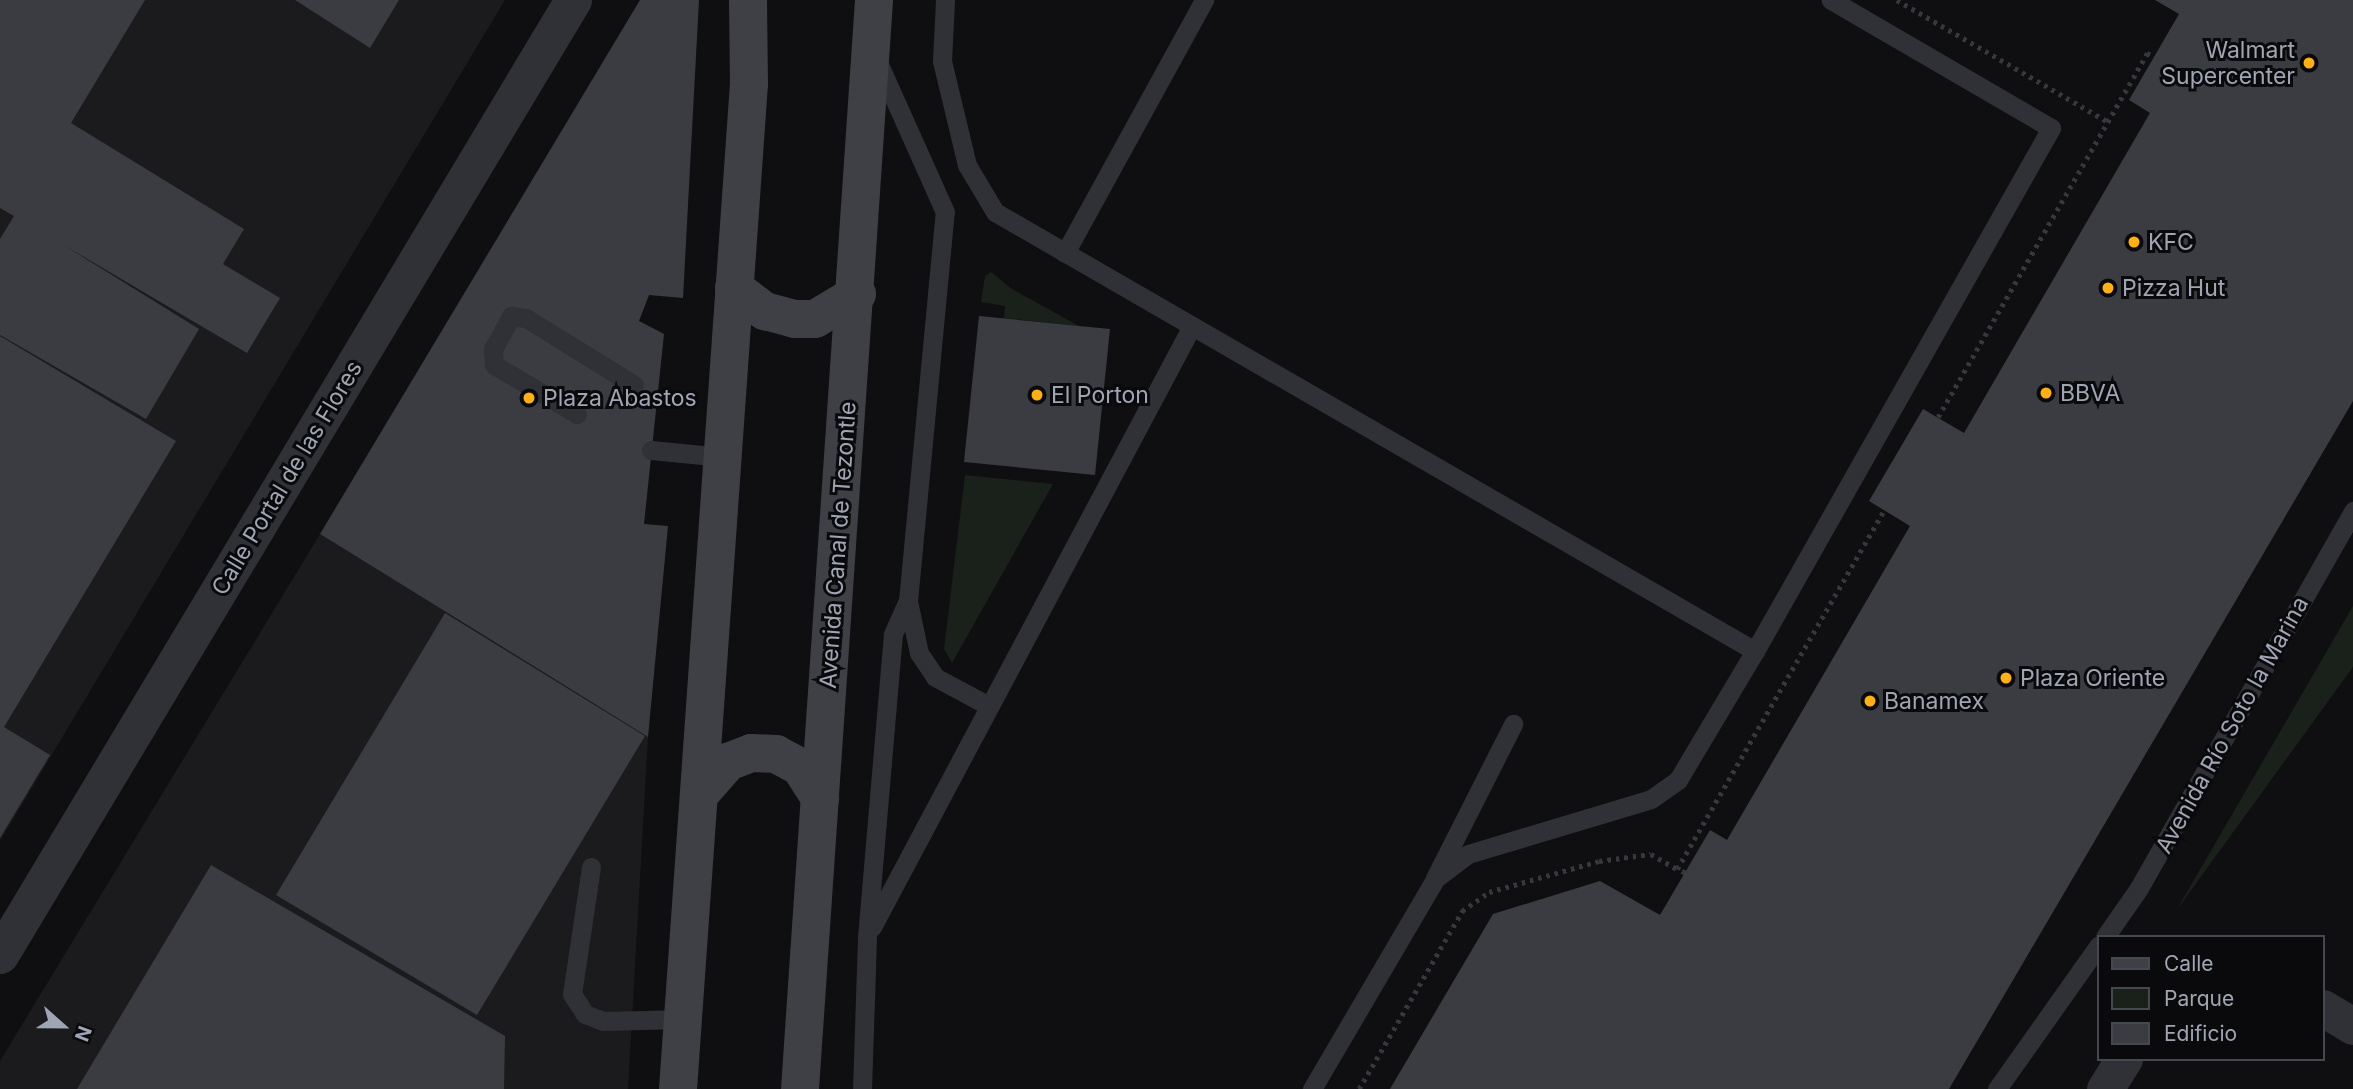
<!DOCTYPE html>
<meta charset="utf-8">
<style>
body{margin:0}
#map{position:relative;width:2353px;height:1089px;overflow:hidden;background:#0f0f11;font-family:Inter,sans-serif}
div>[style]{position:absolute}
.built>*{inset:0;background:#1b1b1e}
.green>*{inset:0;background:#19211a}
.building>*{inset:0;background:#3b3c41}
.path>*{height:4.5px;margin-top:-2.25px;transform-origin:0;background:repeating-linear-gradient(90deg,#36383d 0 3.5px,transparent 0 8.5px)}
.service>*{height:19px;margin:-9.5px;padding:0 9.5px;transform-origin:9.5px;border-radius:9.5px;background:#303136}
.minor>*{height:37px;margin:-18.5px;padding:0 18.5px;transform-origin:18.5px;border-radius:18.5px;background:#303136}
.secondary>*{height:38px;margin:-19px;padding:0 19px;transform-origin:19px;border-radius:19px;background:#3e4046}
.dots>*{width:19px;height:19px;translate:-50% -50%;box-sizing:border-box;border:4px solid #0a0a0c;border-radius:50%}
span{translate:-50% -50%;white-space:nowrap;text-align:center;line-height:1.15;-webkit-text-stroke:6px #0a0a0c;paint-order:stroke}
.poi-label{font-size:23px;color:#9fa5b3}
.right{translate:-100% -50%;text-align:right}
.left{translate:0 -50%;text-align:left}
.street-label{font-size:23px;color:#9fa5b3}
.legend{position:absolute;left:2097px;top:935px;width:228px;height:126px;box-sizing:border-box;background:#0a0a0c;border:2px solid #46484f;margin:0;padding:9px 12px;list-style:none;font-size:21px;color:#9fa5b3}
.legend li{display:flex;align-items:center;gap:14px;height:35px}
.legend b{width:35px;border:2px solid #46484f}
.north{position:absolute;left:28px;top:991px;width:70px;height:70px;-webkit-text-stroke:5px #0a0a0c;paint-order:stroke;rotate:111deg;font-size:19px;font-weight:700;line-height:28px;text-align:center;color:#9fa5b3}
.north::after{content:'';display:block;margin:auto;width:24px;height:32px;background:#9fa5b3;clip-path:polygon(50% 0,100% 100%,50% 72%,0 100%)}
</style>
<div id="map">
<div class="built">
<i style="clip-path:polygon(0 0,505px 0,0 841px)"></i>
<i style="clip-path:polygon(320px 534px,648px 737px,628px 1089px,0 1089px,0 1061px)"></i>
</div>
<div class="green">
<i style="clip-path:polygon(991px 272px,1012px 289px,1079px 326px,1004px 318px,1005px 306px,981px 302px,985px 276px)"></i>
<i style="clip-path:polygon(965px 475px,1053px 484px,952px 663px,944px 649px)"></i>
<i style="clip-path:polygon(2353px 606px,2353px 667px,2176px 911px)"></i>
</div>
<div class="building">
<i style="clip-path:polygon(0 0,145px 0,71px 123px,244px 229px,223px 264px,280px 298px,247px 353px,62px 244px,199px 329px,146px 419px,0 335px,0 239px,14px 216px,0 208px)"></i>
<i style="clip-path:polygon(295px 0,399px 0,370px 48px)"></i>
<i style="clip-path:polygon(640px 0,699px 0,683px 298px,649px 295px,639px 321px,664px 334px,644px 524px,668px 526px,648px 737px,320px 534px)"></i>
<i style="clip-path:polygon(2155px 0,2353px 0,2353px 401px,1949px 1089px,1390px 1089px,1493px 914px,1600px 881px,1660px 915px,1710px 830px,1727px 840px,1910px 526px,1869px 501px,1923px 409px,1964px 433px,2150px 113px,2129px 100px,2179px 14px)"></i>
<i style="clip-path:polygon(979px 316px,1110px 329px,1095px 475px,964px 462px)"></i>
<i style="clip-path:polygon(0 336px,176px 441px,4px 727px,50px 755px,0 838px)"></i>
<i style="clip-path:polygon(445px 613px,645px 736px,477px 1015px,276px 895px)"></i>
<i style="clip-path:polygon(211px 865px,505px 1036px,504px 1089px,77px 1089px)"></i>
</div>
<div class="path">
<i style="left:1897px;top:0;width:244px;rotate:30deg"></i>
<i style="left:1938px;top:417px;width:420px;rotate:-60.1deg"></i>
<i style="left:2147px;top:53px;width:8px;rotate:30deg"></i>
<i style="left:1685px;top:873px;width:9px;rotate:-153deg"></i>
<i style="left:1677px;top:869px;width:414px;rotate:-60deg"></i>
<i style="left:1359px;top:1089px;width:206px;rotate:-59.9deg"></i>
<i style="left:1462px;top:911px;width:33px;rotate:-35deg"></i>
<i style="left:1489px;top:892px;width:114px;rotate:-15.7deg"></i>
<i style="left:1599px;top:861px;width:52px;rotate:-7.7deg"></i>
<i style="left:1651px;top:854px;width:30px;rotate:30deg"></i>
</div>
<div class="service">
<i style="left:945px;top:0;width:61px;rotate:92.8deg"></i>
<i style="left:942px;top:61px;width:107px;rotate:76.5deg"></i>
<i style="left:967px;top:165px;width:55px;rotate:59.2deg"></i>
<i style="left:995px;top:212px;width:878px;rotate:30.01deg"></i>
<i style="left:1755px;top:651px;width:601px;rotate:-60.49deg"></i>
<i style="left:2051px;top:128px;width:255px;rotate:-149.8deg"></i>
<i style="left:1065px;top:253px;width:289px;rotate:-61.2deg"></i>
<i style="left:577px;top:414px;width:96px;rotate:-149.4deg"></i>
<i style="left:494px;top:365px;width:16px;rotate:-94deg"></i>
<i style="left:493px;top:349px;width:38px;rotate:-61deg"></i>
<i style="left:511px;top:316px;width:15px;rotate:8deg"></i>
<i style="left:526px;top:318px;width:127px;rotate:31.8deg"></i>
<i style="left:651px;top:450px;width:72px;rotate:5.6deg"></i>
<i style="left:908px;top:601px;width:53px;rotate:78.1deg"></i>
<i style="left:919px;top:653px;width:29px;rotate:56deg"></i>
<i style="left:935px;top:677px;width:61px;rotate:28.2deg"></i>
<i style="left:591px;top:867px;width:128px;rotate:98.5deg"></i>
<i style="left:572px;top:994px;width:24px;rotate:57deg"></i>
<i style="left:585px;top:1014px;width:19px;rotate:21deg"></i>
<i style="left:603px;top:1021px;width:80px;rotate:-1.4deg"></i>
<i style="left:1435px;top:878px;width:173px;rotate:-63.1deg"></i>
<i style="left:872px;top:927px;width:681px;rotate:-61.97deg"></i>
<i style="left:2105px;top:937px;width:60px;rotate:-55.2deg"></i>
<i style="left:2139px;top:888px;width:434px;rotate:-60.4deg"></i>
<i style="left:862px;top:1089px;width:152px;rotate:-88.1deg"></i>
<i style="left:867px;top:937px;width:304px;rotate:-85.1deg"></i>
<i style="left:893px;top:634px;width:36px;rotate:-66deg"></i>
<i style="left:908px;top:601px;width:391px;rotate:-84.6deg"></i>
<i style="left:945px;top:212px;width:164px;rotate:-114.1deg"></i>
<i style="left:1312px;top:1089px;width:243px;rotate:-59.6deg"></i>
<i style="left:1435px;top:879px;width:41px;rotate:-37.1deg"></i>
<i style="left:1468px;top:854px;width:191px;rotate:-16.7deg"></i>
<i style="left:1651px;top:799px;width:33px;rotate:-35deg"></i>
<i style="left:1678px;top:780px;width:150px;rotate:-59.2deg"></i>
<i style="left:1997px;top:1089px;width:176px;rotate:-54.7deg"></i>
</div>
<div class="minor">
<i style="left:0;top:955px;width:1114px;rotate:-59.04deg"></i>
<i style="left:2323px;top:1008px;width:35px;rotate:31deg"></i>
<i style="left:2105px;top:1089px;width:36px;rotate:-58deg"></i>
</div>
<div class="secondary">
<i style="left:734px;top:288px;width:39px;rotate:37deg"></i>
<i style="left:765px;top:311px;width:30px;rotate:15deg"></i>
<i style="left:794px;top:319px;width:21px"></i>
<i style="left:815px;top:319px;width:49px;rotate:-30.8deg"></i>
<i style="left:700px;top:794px;width:43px;rotate:-48.8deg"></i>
<i style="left:728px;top:762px;width:25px;rotate:-21deg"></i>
<i style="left:751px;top:753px;width:25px;rotate:2deg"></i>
<i style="left:776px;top:754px;width:27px;rotate:28deg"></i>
<i style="left:800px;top:767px;width:37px;rotate:57deg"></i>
<i style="left:678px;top:1089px;width:1008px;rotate:-85.96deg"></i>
<i style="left:749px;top:84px;width:84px;rotate:-90.7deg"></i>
<i style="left:800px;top:1089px;width:1092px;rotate:-86.11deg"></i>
</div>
<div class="dots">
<i style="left:2309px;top:63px;background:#ffb019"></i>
<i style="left:2134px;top:242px;background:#ffb019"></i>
<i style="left:2108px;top:288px;background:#ffb019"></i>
<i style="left:2046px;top:393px;background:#ffb019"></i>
<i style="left:1037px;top:395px;background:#ffb019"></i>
<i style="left:529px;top:398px;background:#ffb019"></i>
<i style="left:2006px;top:678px;background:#ffb019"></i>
<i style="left:1870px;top:701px;background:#ffb019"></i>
</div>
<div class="poi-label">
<span class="right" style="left:2295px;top:63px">Walmart<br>Supercenter</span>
<span class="left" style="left:2148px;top:242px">KFC</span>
<span class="left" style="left:2122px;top:288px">Pizza Hut</span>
<span class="left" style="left:2060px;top:393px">BBVA</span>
<span class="left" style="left:1051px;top:395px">El Porton</span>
<span class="left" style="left:543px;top:398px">Plaza Abastos</span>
<span class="left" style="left:2020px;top:678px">Plaza Oriente</span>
<span class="left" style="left:1884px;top:701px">Banamex</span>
</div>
<div class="street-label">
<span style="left:287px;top:478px;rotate:-59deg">Calle Portal de las Flores</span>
<span style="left:838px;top:545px;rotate:-86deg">Avenida Canal de Tezontle</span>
<span style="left:2232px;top:725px;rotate:-61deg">Avenida Río Soto la Marina</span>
</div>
<ul class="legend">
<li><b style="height:9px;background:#3e4046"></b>Calle</li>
<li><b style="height:19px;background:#19211a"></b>Parque</li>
<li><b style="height:19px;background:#3b3c41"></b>Edificio</li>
</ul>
<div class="north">N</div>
</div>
